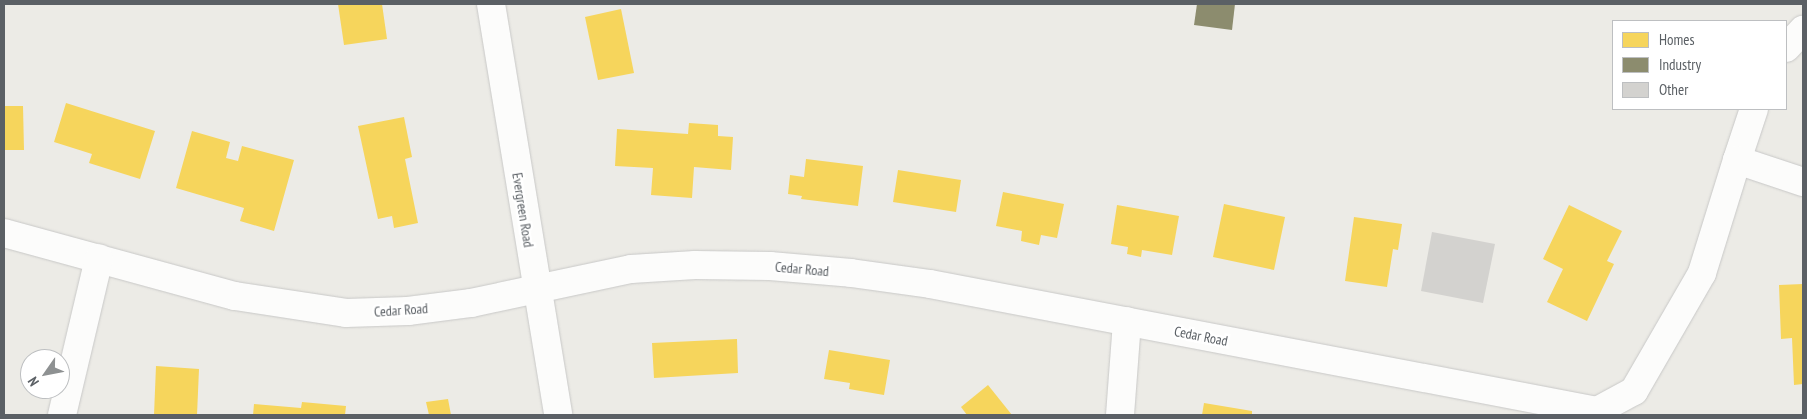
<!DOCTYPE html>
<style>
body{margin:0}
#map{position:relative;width:1807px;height:419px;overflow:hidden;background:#ecebe6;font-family:"PT Sans Narrow",sans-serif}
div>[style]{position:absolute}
.homes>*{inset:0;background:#f6d55c}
.industry>*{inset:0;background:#8c8c6e}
.building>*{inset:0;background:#d3d2cf}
.roads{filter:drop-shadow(0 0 1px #c8c8c7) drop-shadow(0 0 1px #c8c8c7)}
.minor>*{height:28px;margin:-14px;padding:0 14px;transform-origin:14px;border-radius:14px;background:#fcfcfb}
span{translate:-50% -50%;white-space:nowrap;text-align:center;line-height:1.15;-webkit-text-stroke:5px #fff;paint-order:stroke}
.street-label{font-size:14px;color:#5b6065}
.frame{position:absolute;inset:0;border:5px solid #5b6065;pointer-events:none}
.legend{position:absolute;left:1612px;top:20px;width:175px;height:90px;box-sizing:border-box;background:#fff;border:1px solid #bdbfc1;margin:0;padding:6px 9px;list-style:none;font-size:15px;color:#5b6065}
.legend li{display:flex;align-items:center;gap:10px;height:25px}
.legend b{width:25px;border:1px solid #bdbfc1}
.north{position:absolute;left:20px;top:349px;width:50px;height:50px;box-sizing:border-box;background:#fff;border:1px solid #bdbfc1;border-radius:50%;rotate:237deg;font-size:14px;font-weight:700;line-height:20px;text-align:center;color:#5b6065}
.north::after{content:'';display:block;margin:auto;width:18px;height:22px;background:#8e9192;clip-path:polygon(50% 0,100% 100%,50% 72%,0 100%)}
</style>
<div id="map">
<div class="homes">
<i style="clip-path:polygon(338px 4px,382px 4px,387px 39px,344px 45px)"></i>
<i style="clip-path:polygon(621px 9px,634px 73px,598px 80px,585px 17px)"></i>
<i style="clip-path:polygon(66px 103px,155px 131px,140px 179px,89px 163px,92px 154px,54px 142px)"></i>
<i style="clip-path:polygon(4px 106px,23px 106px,24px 150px,4px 150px)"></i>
<i style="clip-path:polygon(404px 117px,412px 157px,405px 159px,418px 223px,394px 228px,392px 216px,378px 219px,358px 126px)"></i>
<i style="clip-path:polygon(689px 123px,718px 125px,718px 136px,733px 137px,731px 170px,694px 167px,692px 198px,651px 195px,653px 168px,615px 166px,617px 129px,688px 134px)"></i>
<i style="clip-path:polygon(192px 131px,230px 142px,226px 158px,238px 161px,242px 146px,294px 160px,274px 231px,240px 221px,244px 208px,176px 188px)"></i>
<i style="clip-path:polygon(806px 159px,863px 166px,858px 206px,801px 199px,802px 196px,788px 194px,790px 175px,804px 177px)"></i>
<i style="clip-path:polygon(898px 170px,961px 180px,956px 212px,893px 202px)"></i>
<i style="clip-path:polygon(1003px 192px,1064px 204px,1057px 238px,1041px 235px,1039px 245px,1021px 241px,1022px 231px,996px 226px)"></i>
<i style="clip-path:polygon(1224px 204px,1285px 217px,1274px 270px,1213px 257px)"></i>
<i style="clip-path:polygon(1117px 205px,1179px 216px,1172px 255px,1142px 250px,1141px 257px,1127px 254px,1128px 247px,1111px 244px)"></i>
<i style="clip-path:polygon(1569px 205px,1622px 231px,1607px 261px,1614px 264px,1587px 321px,1547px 302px,1563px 269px,1543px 259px)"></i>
<i style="clip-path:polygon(1354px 217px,1402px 224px,1398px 250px,1393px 249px,1387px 287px,1345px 281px)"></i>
<i style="clip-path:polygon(1803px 284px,1803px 384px,1794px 385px,1792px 338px,1781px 339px,1779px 285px)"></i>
<i style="clip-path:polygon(737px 339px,738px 373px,654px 378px,652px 343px)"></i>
<i style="clip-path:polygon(829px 350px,890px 360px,884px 395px,849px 389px,850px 383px,824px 379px)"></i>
<i style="clip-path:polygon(156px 366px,199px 369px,197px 415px,154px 415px)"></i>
<i style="clip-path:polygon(988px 385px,1012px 415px,967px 415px,961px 407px)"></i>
<i style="clip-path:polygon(448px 399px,451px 415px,429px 415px,426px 402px)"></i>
<i style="clip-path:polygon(302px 402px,346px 406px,345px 415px,253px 415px,254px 404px,301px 408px)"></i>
<i style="clip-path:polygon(1204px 403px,1252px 411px,1252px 415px,1202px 415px)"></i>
</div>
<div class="industry">
<i style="clip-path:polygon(1197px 4px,1235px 4px,1232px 30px,1194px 25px)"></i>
</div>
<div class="building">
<i style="clip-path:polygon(1432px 232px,1495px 244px,1483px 303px,1421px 291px)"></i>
</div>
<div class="roads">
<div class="minor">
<i style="left:491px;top:4px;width:416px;rotate:80.7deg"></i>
<i style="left:1786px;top:48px;width:25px;rotate:-47deg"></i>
<i style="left:1737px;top:160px;width:54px;rotate:-71.6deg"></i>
<i style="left:4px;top:233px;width:239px;rotate:15.3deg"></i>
<i style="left:235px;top:296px;width:112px;rotate:8.7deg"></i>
<i style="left:346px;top:313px;width:62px;rotate:-1.8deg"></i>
<i style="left:408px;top:311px;width:64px;rotate:-7.2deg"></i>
<i style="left:471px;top:303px;width:164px;rotate:-12deg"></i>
<i style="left:631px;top:269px;width:64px;rotate:-3.6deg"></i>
<i style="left:695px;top:265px;width:75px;rotate:0.8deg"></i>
<i style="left:770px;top:266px;width:81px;rotate:4.9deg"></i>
<i style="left:851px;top:273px;width:80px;rotate:7.9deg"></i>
<i style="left:930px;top:284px;width:679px;rotate:10.78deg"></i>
<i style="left:1597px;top:411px;width:4px;rotate:63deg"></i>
<i style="left:1597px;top:411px;width:42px;rotate:-28.4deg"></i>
<i style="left:1634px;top:391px;width:136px;rotate:-60deg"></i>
<i style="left:1702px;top:273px;width:118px;rotate:-72.8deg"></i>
<i style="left:1737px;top:160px;width:70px;rotate:18.4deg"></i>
<i style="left:62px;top:415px;width:161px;rotate:-76.7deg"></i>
<i style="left:1120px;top:415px;width:94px;rotate:-85.7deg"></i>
</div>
</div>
<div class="street-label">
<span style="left:523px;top:210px;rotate:81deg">Evergreen Road</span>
<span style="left:802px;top:269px;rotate:5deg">Cedar Road</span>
<span style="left:401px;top:310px;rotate:-4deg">Cedar Road</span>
<span style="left:1201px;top:336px;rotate:11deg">Cedar Road</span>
</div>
<div class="frame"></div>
<ul class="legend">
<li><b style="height:14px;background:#f6d55c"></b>Homes</li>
<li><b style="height:14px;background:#8c8c6e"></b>Industry</li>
<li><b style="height:14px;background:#d3d2cf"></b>Other</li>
</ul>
<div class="north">N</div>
</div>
